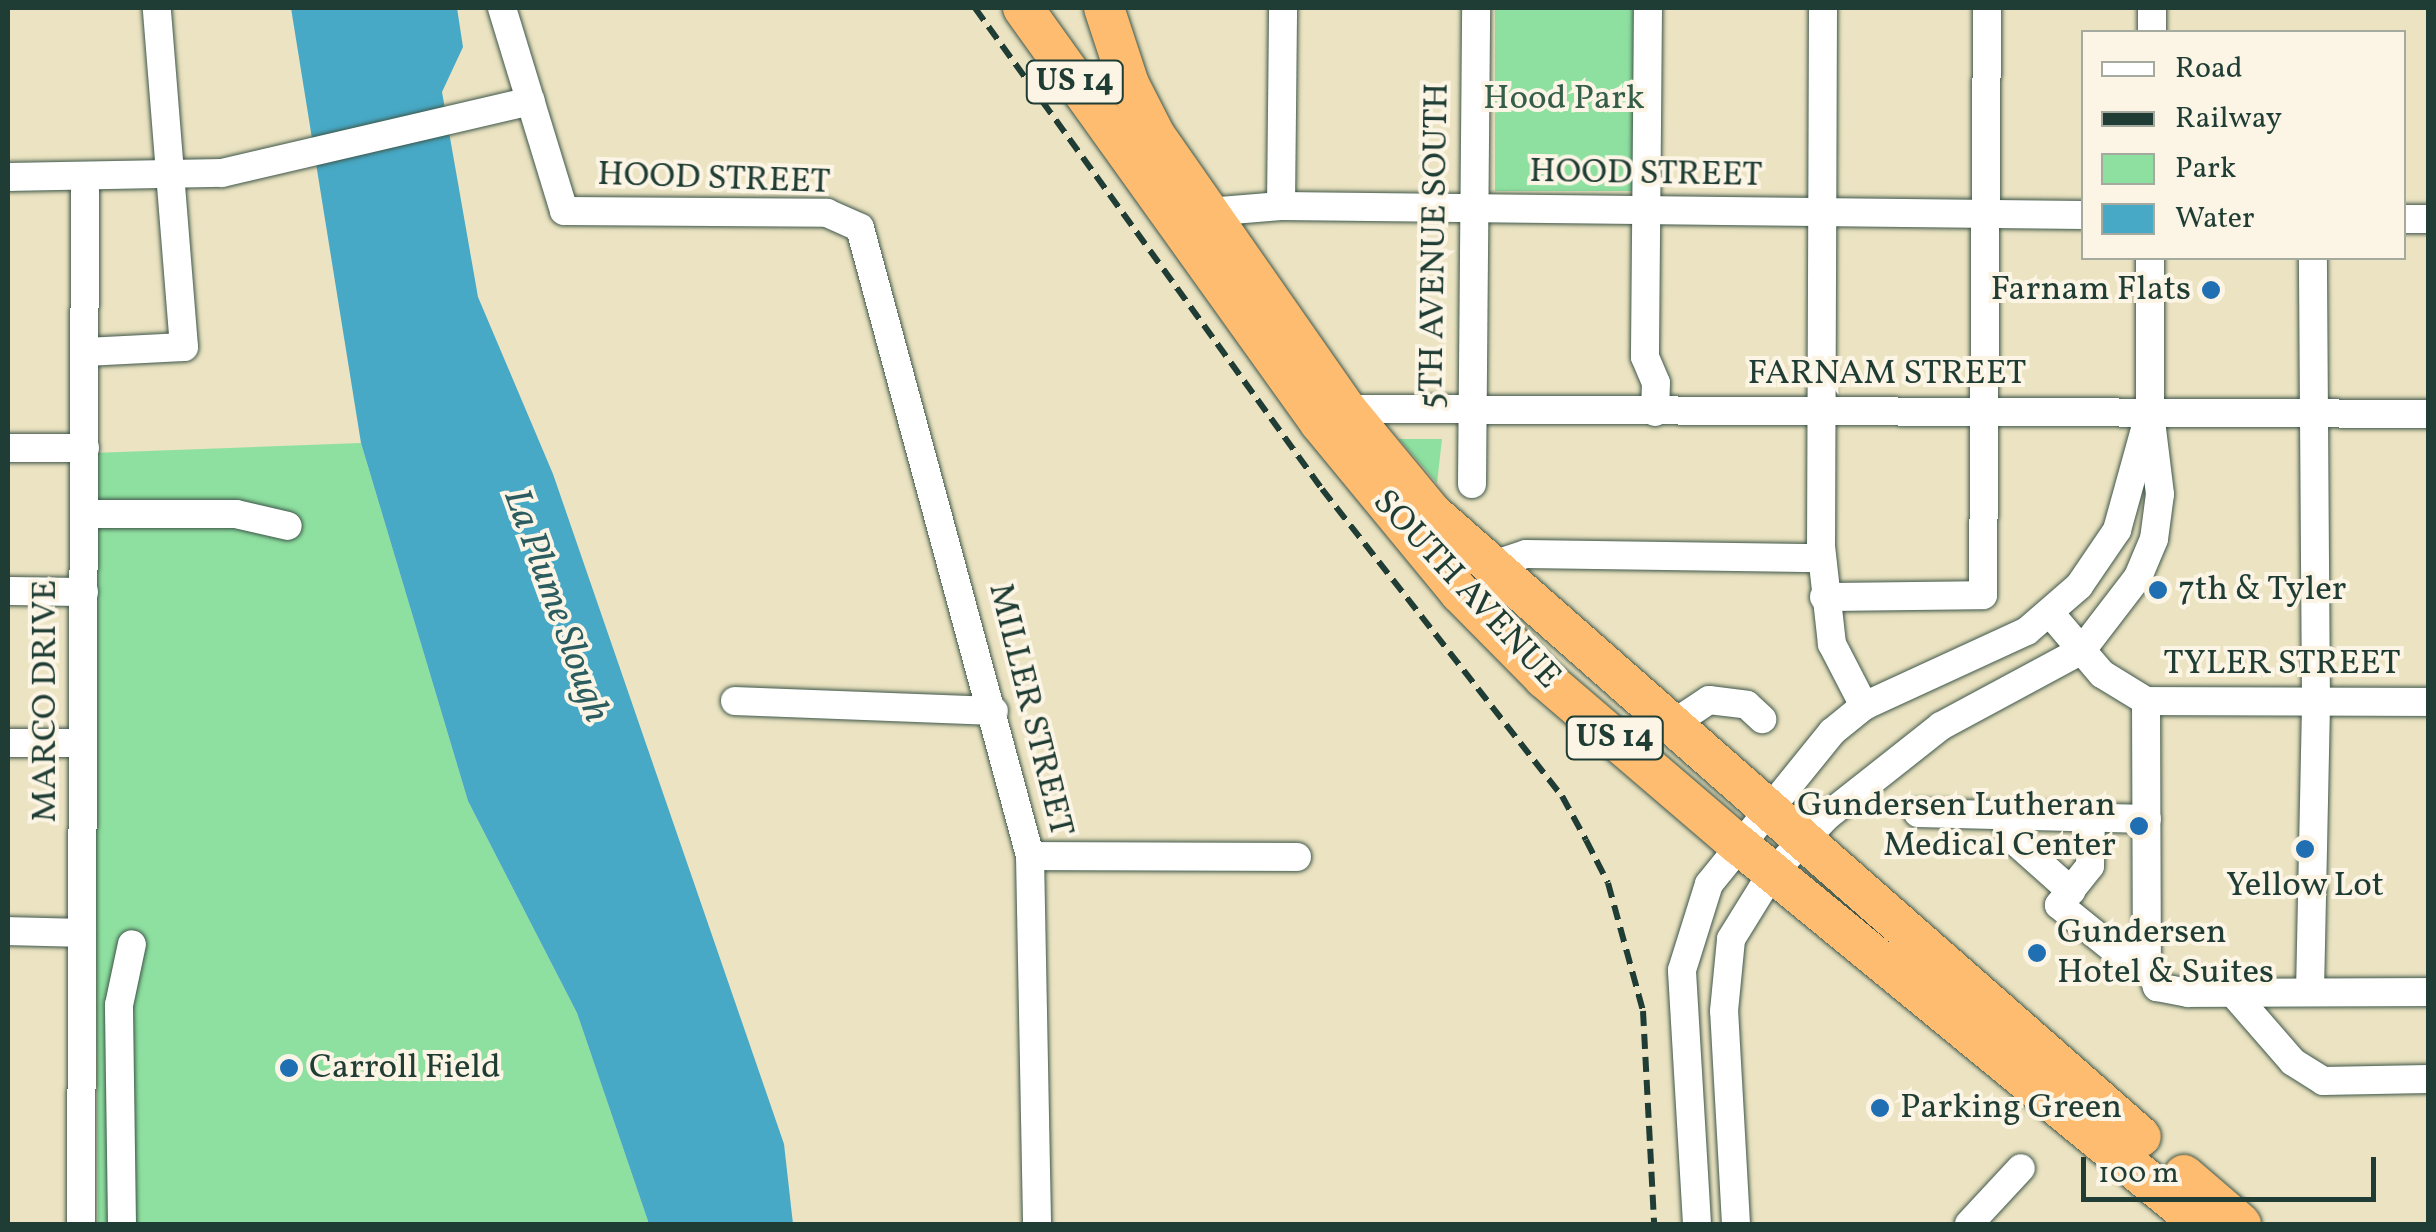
<!DOCTYPE html>
<style>
body{margin:0}
#map{position:relative;width:2436px;height:1232px;overflow:hidden;background:#ebe3c1;font-family:Vollkorn,serif}
div>[style]{position:absolute}
.green>*{inset:0;background:#8ee0a0}
.water>*{inset:0;background:#47a9c6}
.roads{filter:drop-shadow(0 0 2px #3e5649) drop-shadow(0 0 2px #3e5649)}
.minor>*{height:28px;margin:-14px;padding:0 14px;transform-origin:14px;border-radius:14px;background:#fff}
.highway>*{height:40px;margin:-20px;padding:0 20px;transform-origin:20px;border-radius:20px;background:#fdbc6f}
.rail>*{height:6px;margin-top:-3px;transform-origin:0;background:repeating-linear-gradient(90deg,#1f3d34 0 15px,transparent 0 23px)}
.dots>*{width:28px;height:28px;translate:-50% -50%;box-sizing:border-box;border:5px solid #fcf5e5;border-radius:50%}
span{translate:-50% -50%;white-space:nowrap;text-align:center;line-height:1.15;-webkit-text-stroke:8px #fcf5e5;paint-order:stroke}
.shield-label span{padding:2px 8px;background:#fcf5e5;border:2px solid;border-radius:8px;-webkit-text-stroke-width:0}
.shield-label{font-size:32px;color:#1f3d34;font-weight:700}
.park-label{font-size:35px;color:#355e4a}
.street-label{font-size:35px;color:#1f3d34}
.poi-label{font-size:35px;color:#1f3d34}
.right{translate:-100% -50%;text-align:right}
.left{translate:0 -50%;text-align:left}
.water-label{font-size:38px;color:#2b5d60;font-style:italic}
.frame{position:absolute;inset:0;border:10px solid #1f3d34;pointer-events:none}
.legend{position:absolute;left:2081px;top:30px;width:325px;height:230px;box-sizing:border-box;background:#fcf5e5;border:2px solid #a4ab9e;margin:0;padding:12px 18px;list-style:none;font-size:30px;color:#1f3d34}
.legend li{display:flex;align-items:center;gap:20px;height:50px}
.legend b{width:50px;border:2px solid #a4ab9e}
.scale{position:absolute;left:2081px;top:1157px;width:295px;height:45px;box-sizing:border-box;border:5px solid #1f3d34;border-top:0;padding-left:12px;font-size:30px;line-height:35px;white-space:nowrap;color:#1f3d34;-webkit-text-stroke:8px #fcf5e5;paint-order:stroke}
</style>
<div id="map">
<div class="green">
<i style="clip-path:polygon(1495px 8px,1633px 8px,1633px 191px,1495px 191px)"></i>
<i style="clip-path:polygon(1399px 439px,1442px 439px,1437px 483px)"></i>
<i style="clip-path:polygon(361px 443px,468px 801px,577px 1013px,649px 1224px,98px 1224px,93px 453px)"></i>
</div>
<div class="water">
<i style="clip-path:polygon(291px 8px,457px 8px,463px 47px,442px 92px,478px 297px,553px 474px,784px 1144px,793px 1224px,649px 1224px,577px 1013px,468px 801px,361px 443px)"></i>
</div>
<div class="roads">
<div class="minor">
<i style="left:502px;top:8px;width:212px;rotate:73deg"></i>
<i style="left:564px;top:211px;width:263px;rotate:0.4deg"></i>
<i style="left:827px;top:213px;width:36px;rotate:24deg"></i>
<i style="left:860px;top:228px;width:651px;rotate:74.85deg"></i>
<i style="left:1030px;top:856px;width:368px;rotate:88.9deg"></i>
<i style="left:1648px;top:8px;width:349px;rotate:90.5deg"></i>
<i style="left:1645px;top:357px;width:28px;rotate:67deg"></i>
<i style="left:1656px;top:383px;width:29px;rotate:92deg"></i>
<i style="left:1823px;top:8px;width:538px;rotate:90.21deg"></i>
<i style="left:1821px;top:546px;width:99px;rotate:83.6deg"></i>
<i style="left:1832px;top:644px;width:70px;rotate:62.7deg"></i>
<i style="left:2152px;top:32px;width:24px;rotate:-90deg"></i>
<i style="left:8px;top:177px;width:214px;rotate:-1.1deg"></i>
<i style="left:222px;top:173px;width:317px;rotate:-13.1deg"></i>
<i style="left:1281px;top:206px;width:198px;rotate:-89.4deg"></i>
<i style="left:1208px;top:212px;width:73px;rotate:-4.7deg"></i>
<i style="left:1281px;top:206px;width:803px;rotate:0.64deg"></i>
<i style="left:2404px;top:219px;width:24px"></i>
<i style="left:85px;top:352px;width:99px;rotate:-2.9deg"></i>
<i style="left:184px;top:347px;width:340px;rotate:-94.6deg"></i>
<i style="left:1346px;top:409px;width:1082px;rotate:0.26deg"></i>
<i style="left:8px;top:448px;width:77px"></i>
<i style="left:1472px;top:484px;width:476px;rotate:-89.5deg"></i>
<i style="left:84px;top:514px;width:152px"></i>
<i style="left:236px;top:514px;width:53px;rotate:13deg"></i>
<i style="left:1487px;top:567px;width:41px;rotate:-18.4deg"></i>
<i style="left:1526px;top:554px;width:296px;rotate:0.8deg"></i>
<i style="left:8px;top:591px;width:76px;rotate:0.8deg"></i>
<i style="left:1824px;top:597px;width:159px;rotate:-0.7deg"></i>
<i style="left:1983px;top:595px;width:587px;rotate:-89.61deg"></i>
<i style="left:2050px;top:613px;width:80px;rotate:49.6deg"></i>
<i style="left:2102px;top:674px;width:52px;rotate:31.5deg"></i>
<i style="left:2146px;top:701px;width:282px;rotate:0.2deg"></i>
<i style="left:735px;top:701px;width:259px;rotate:2.2deg"></i>
<i style="left:2146px;top:701px;width:257px;rotate:89.8deg"></i>
<i style="left:2147px;top:958px;width:31px;rotate:71deg"></i>
<i style="left:2157px;top:987px;width:32px;rotate:11deg"></i>
<i style="left:2188px;top:993px;width:240px;rotate:-0.2deg"></i>
<i style="left:1670px;top:726px;width:47px;rotate:-33.7deg"></i>
<i style="left:1709px;top:700px;width:38px;rotate:7deg"></i>
<i style="left:1747px;top:705px;width:21px;rotate:43deg"></i>
<i style="left:8px;top:743px;width:75px"></i>
<i style="left:1918px;top:813px;width:229px;rotate:1.5deg"></i>
<i style="left:2002px;top:816px;width:30px;rotate:62deg"></i>
<i style="left:2016px;top:842px;width:74px;rotate:41.7deg"></i>
<i style="left:2091px;top:818px;width:48px;rotate:91.2deg"></i>
<i style="left:2090px;top:866px;width:50px;rotate:128.5deg"></i>
<i style="left:2059px;top:905px;width:81px;rotate:39deg"></i>
<i style="left:2122px;top:956px;width:25px;rotate:5deg"></i>
<i style="left:1030px;top:856px;width:267px;rotate:0.2deg"></i>
<i style="left:8px;top:931px;width:74px;rotate:1.5deg"></i>
<i style="left:2310px;top:992px;width:289px;rotate:-88.8deg"></i>
<i style="left:2316px;top:703px;width:445px;rotate:-90.4deg"></i>
<i style="left:2233px;top:993px;width:91px;rotate:49deg"></i>
<i style="left:2293px;top:1062px;width:36px;rotate:32deg"></i>
<i style="left:2323px;top:1081px;width:105px;rotate:-1.1deg"></i>
<i style="left:81px;top:1224px;width:1047px;rotate:-89.78deg"></i>
<i style="left:122px;top:1224px;width:219px;rotate:-90.8deg"></i>
<i style="left:119px;top:1005px;width:62px;rotate:-78deg"></i>
<i style="left:1697px;top:1224px;width:254px;rotate:-93.4deg"></i>
<i style="left:1682px;top:970px;width:90px;rotate:-72.6deg"></i>
<i style="left:1709px;top:884px;width:196px;rotate:-51deg"></i>
<i style="left:1832px;top:732px;width:41px;rotate:-39.1deg"></i>
<i style="left:1864px;top:706px;width:179px;rotate:-24.7deg"></i>
<i style="left:2027px;top:631px;width:69px;rotate:-40.9deg"></i>
<i style="left:2079px;top:586px;width:68px;rotate:-55.8deg"></i>
<i style="left:2117px;top:530px;width:105px;rotate:-74.5deg"></i>
<i style="left:1736px;top:1224px;width:213px;rotate:-93.2deg"></i>
<i style="left:1724px;top:1011px;width:72px;rotate:-84.4deg"></i>
<i style="left:1731px;top:939px;width:78px;rotate:-58.2deg"></i>
<i style="left:1772px;top:873px;width:79px;rotate:-46deg"></i>
<i style="left:1827px;top:816px;width:145px;rotate:-38.3deg"></i>
<i style="left:1941px;top:726px;width:160px;rotate:-28.3deg"></i>
<i style="left:2082px;top:650px;width:92px;rotate:-52.5deg"></i>
<i style="left:2138px;top:577px;width:41px;rotate:-67.2deg"></i>
<i style="left:2154px;top:539px;width:45px;rotate:-82.4deg"></i>
<i style="left:2160px;top:494px;width:82px;rotate:-97deg"></i>
<i style="left:2150px;top:413px;width:155px;rotate:-90deg"></i>
<i style="left:1969px;top:1224px;width:76px;rotate:-47.1deg"></i>
</div>
<div class="highway">
<i style="left:1023px;top:8px;width:510px;rotate:54.41deg"></i>
<i style="left:1320px;top:423px;width:220px;rotate:50.5deg"></i>
<i style="left:1460px;top:593px;width:120px;rotate:45.3deg"></i>
<i style="left:1544px;top:678px;width:255px;rotate:40.6deg"></i>
<i style="left:1738px;top:844px;width:599px;rotate:39.38deg"></i>
<i style="left:1104px;top:8px;width:80px;rotate:71.8deg"></i>
<i style="left:1129px;top:84px;width:57px;rotate:63deg"></i>
<i style="left:1155px;top:135px;width:334px;rotate:55.1deg"></i>
<i style="left:1346px;top:409px;width:135px;rotate:50.4deg"></i>
<i style="left:1432px;top:513px;width:944px;rotate:41.35deg"></i>
<i style="left:2184px;top:1175px;width:75px;rotate:40.7deg"></i>
</div>
</div>
<div class="rail">
<i style="left:975px;top:8px;width:593px;rotate:54.19deg"></i>
<i style="left:1322px;top:489px;width:390px;rotate:52deg"></i>
<i style="left:1562px;top:796px;width:50px;rotate:61.4deg"></i>
<i style="left:1586px;top:840px;width:48px;rotate:62.9deg"></i>
<i style="left:1608px;top:883px;width:133px;rotate:74.7deg"></i>
<i style="left:1643px;top:1011px;width:213px;rotate:87deg"></i>
</div>
<div class="dots">
<i style="left:2211px;top:290px;background:#1f6fb2"></i>
<i style="left:2158px;top:590px;background:#1f6fb2"></i>
<i style="left:2139px;top:826px;background:#1f6fb2"></i>
<i style="left:2305px;top:849px;background:#1f6fb2"></i>
<i style="left:2037px;top:953px;background:#1f6fb2"></i>
<i style="left:289px;top:1068px;background:#1f6fb2"></i>
<i style="left:1880px;top:1108px;background:#1f6fb2"></i>
</div>
<div class="shield-label">
<span style="left:1075px;top:82px">US 14</span>
<span style="left:1615px;top:738px">US 14</span>
</div>
<div class="park-label">
<span style="left:1564px;top:99px">Hood Park</span>
</div>
<div class="street-label">
<span style="left:1646px;top:174px;rotate:1deg">HOOD STREET</span>
<span style="left:714px;top:179px;rotate:2deg">HOOD STREET</span>
<span style="left:1435px;top:246px;rotate:-89deg">5TH AVENUE SOUTH</span>
<span style="left:1887px;top:374px">FARNAM STREET</span>
<span style="left:1466px;top:590px;rotate:47deg">SOUTH AVENUE</span>
<span style="left:2282px;top:664px">TYLER STREET</span>
<span style="left:46px;top:701px;rotate:-90deg">MARCO DRIVE</span>
<span style="left:1030px;top:710px;rotate:76deg">MILLER STREET</span>
</div>
<div class="poi-label">
<span class="right" style="left:2191px;top:290px">Farnam Flats</span>
<span class="left" style="left:2178px;top:590px">7th &amp; Tyler</span>
<span class="right" style="left:2116px;top:826px">Gundersen Lutheran<br>Medical Center</span>
<span style="left:2305px;top:886px">Yellow Lot</span>
<span class="left" style="left:2057px;top:953px">Gundersen<br>Hotel &amp; Suites</span>
<span class="left" style="left:309px;top:1068px">Carroll Field</span>
<span class="left" style="left:1900px;top:1108px">Parking Green</span>
</div>
<div class="water-label">
<span style="left:555px;top:606px;rotate:70deg">La Plume Slough</span>
</div>
<div class="frame"></div>
<ul class="legend">
<li><b style="height:12px;background:#fff"></b>Road</li>
<li><b style="height:12px;background:#1f3d34"></b>Railway</li>
<li><b style="height:28px;background:#8ee0a0"></b>Park</li>
<li><b style="height:28px;background:#47a9c6"></b>Water</li>
</ul>
<div class="scale">100 m</div>
</div>
